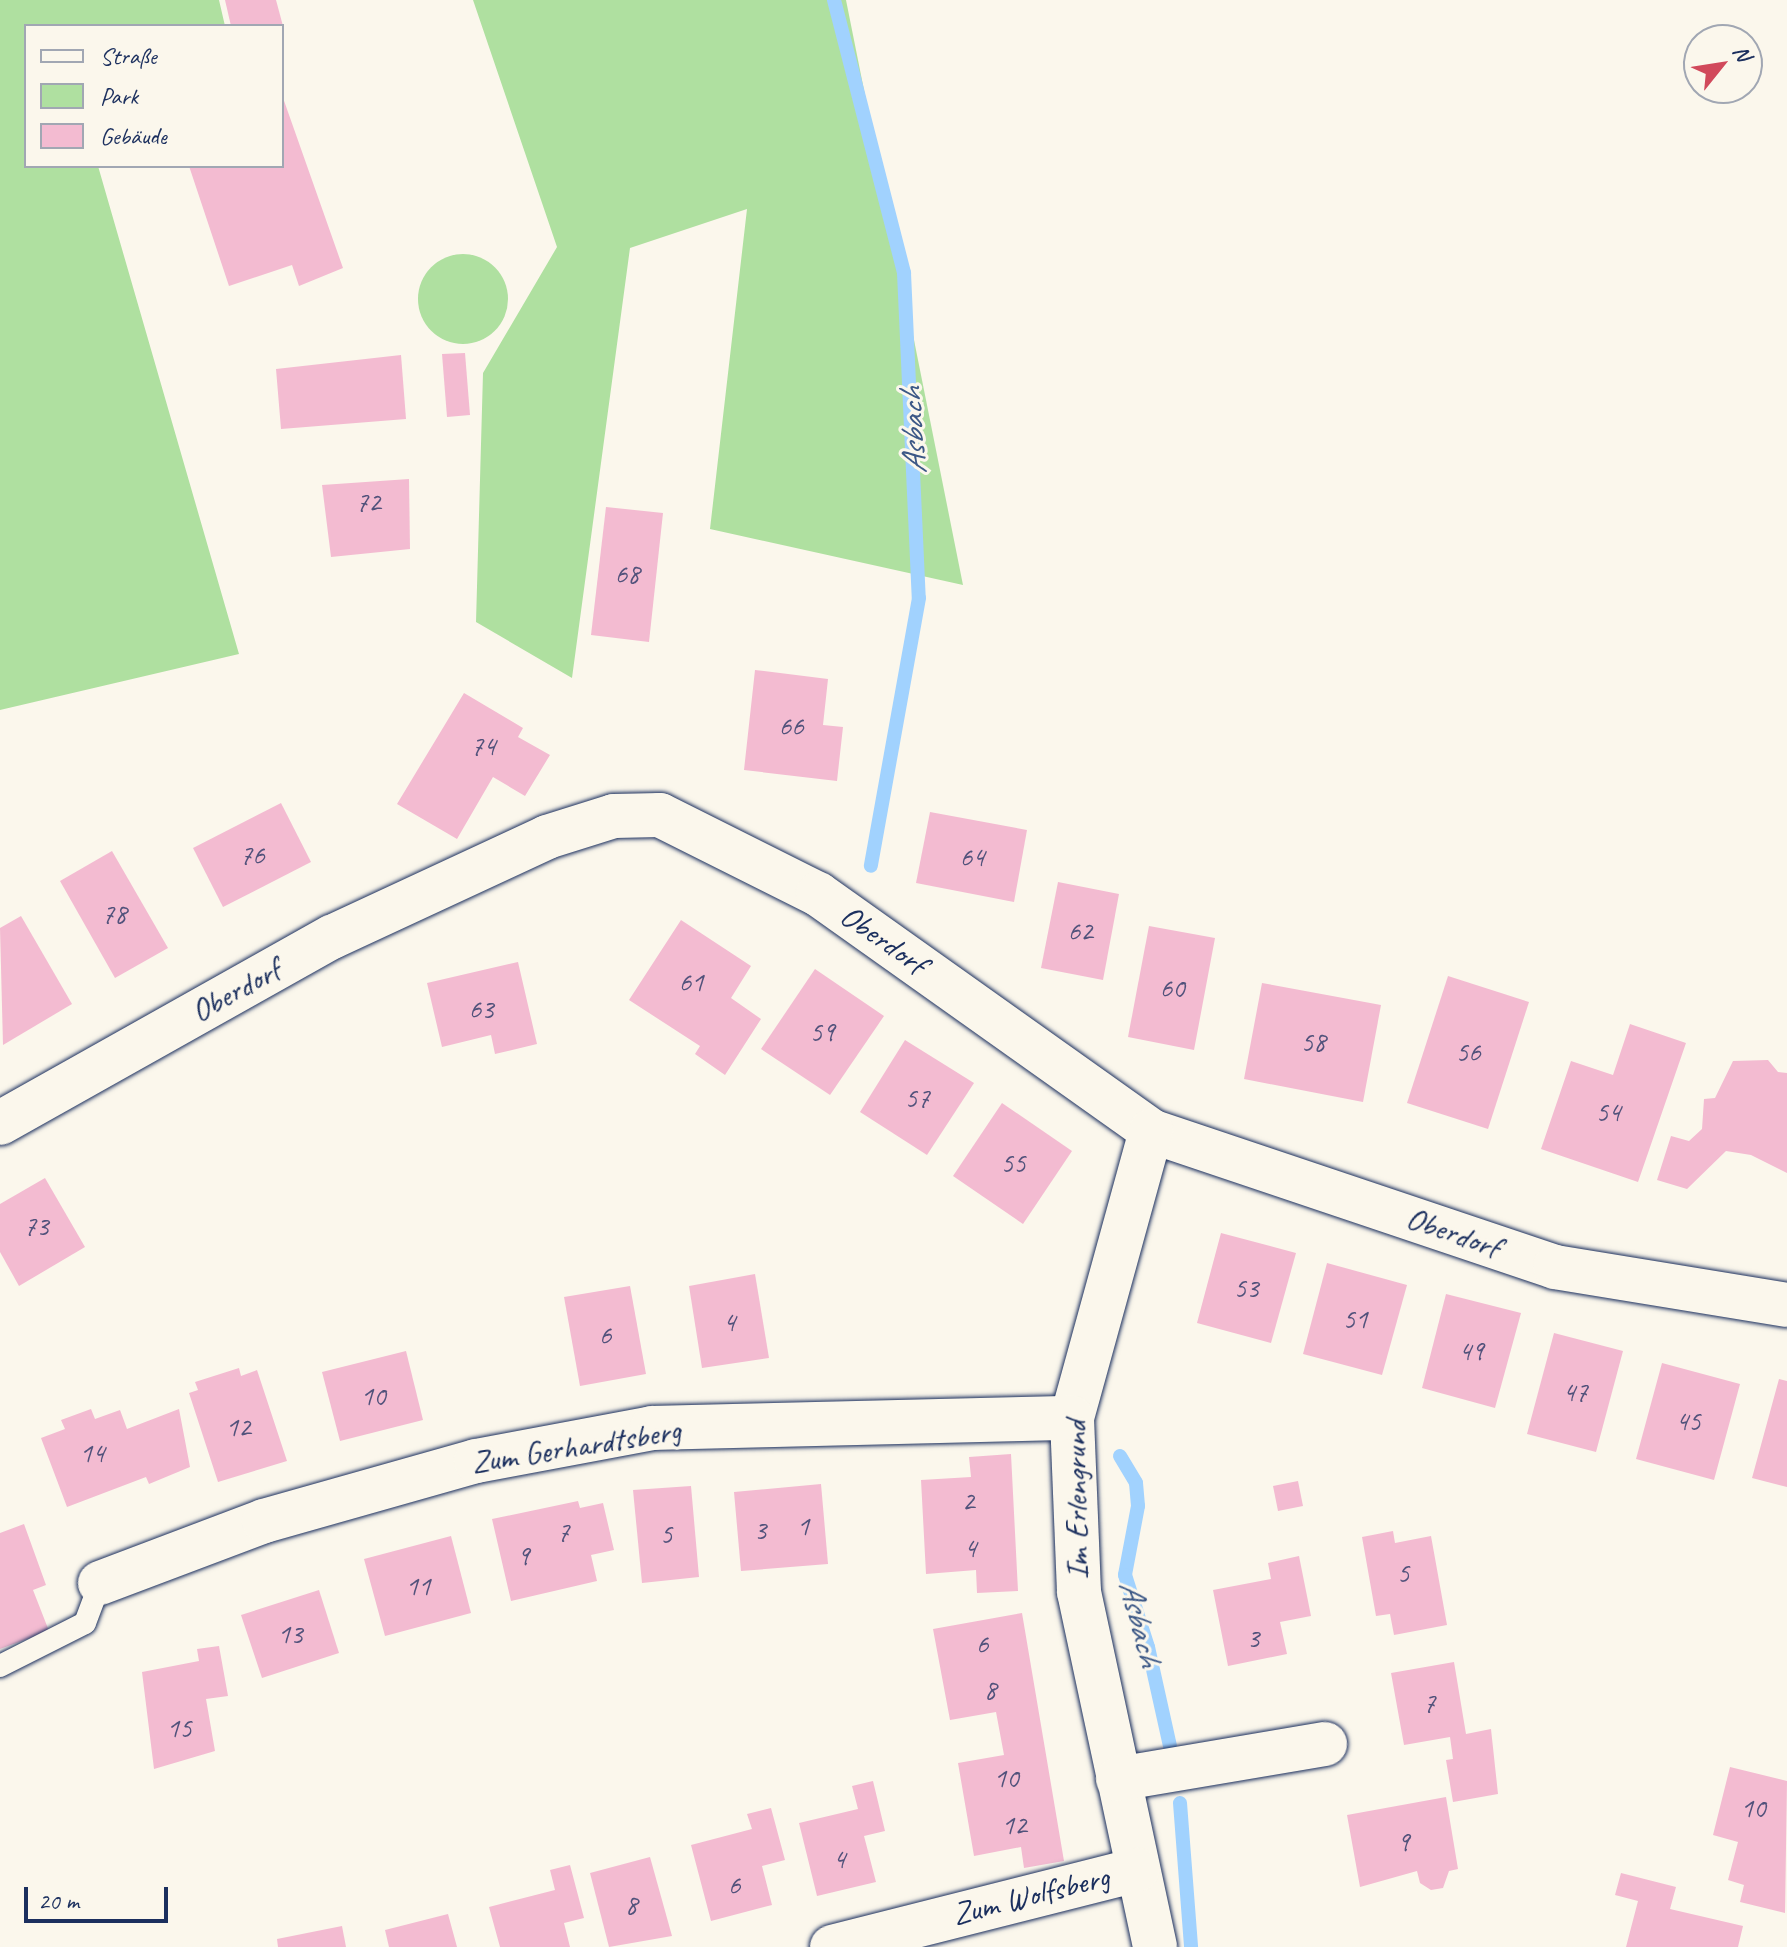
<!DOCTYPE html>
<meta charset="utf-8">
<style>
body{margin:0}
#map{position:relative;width:1787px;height:1947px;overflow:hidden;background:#fbf7ec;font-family:Caveat,sans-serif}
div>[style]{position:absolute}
.green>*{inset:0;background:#afe0a0}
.round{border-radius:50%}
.stream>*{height:14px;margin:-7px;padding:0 7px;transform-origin:7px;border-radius:7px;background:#a1d2fe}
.building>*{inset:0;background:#f3bbd1}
.roads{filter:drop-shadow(0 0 2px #1b2f5e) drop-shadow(0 0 2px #1b2f5e)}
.service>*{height:22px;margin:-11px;padding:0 11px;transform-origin:11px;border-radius:11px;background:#fbf7ec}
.minor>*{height:44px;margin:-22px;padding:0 22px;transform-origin:22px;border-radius:22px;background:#fbf7ec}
span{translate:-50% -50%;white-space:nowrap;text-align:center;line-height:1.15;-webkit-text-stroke:6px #fbf7ec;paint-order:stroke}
.number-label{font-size:28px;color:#51527b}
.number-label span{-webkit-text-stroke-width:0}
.street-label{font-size:32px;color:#1b2f5e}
.water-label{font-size:34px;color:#3c5886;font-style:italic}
.legend{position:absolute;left:24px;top:24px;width:260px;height:144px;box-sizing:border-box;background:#fbf7ec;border:2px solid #a1a7b3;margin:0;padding:10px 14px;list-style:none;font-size:24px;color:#1b2f5e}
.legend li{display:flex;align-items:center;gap:16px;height:40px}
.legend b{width:40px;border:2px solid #a1a7b3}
.north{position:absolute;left:1683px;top:24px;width:80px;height:80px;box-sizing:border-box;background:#fbf7ec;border:2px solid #a1a7b3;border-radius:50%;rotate:60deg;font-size:22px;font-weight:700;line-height:32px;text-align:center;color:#1b2f5e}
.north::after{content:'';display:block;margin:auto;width:28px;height:36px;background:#d1495b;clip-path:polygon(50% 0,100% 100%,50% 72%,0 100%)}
.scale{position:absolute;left:24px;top:1887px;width:144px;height:36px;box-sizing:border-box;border:4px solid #1b2f5e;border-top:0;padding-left:10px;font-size:24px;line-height:28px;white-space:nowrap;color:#1b2f5e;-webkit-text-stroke:6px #fbf7ec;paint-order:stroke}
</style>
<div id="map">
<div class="green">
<i style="clip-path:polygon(0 0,219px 0,225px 26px,26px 26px,26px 166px,98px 166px,239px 654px,0 710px)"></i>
<i style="clip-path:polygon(473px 0,846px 0,963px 585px,710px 529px,747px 209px,630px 248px,572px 678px,476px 622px,483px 373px,557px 247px)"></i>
<i class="round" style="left:418px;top:254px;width:90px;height:90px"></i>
</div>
<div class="stream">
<i style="left:834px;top:0;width:282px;rotate:75.6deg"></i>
<i style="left:904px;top:273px;width:325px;rotate:87.4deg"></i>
<i style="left:919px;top:598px;width:272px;rotate:100.2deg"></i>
<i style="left:1120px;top:1456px;width:31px;rotate:59deg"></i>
<i style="left:1136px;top:1483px;width:23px;rotate:85deg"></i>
<i style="left:1138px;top:1506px;width:70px;rotate:100.7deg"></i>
<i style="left:1125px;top:1575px;width:76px;rotate:72.3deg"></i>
<i style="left:1148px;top:1647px;width:101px;rotate:77.5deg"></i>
<i style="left:1180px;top:1803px;width:144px;rotate:85.6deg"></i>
</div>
<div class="building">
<i style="clip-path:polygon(225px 0,276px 0,283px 26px,231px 26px)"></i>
<i style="clip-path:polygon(282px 95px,343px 268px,299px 286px,292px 265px,229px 286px,189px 166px,282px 166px)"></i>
<i style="clip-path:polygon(465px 353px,470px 415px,447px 417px,442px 354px)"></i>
<i style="clip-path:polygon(401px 355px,406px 419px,281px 429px,276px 369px)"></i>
<i style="clip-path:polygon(409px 479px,410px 549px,331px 557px,322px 485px)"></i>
<i style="clip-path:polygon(606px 507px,663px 513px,649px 642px,591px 635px)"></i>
<i style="clip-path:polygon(755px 670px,828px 679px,823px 725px,843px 727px,837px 781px,744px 770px)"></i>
<i style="clip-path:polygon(464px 693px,523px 728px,518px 737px,550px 755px,525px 796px,493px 777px,457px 839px,397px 804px)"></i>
<i style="clip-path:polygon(281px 803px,311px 862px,223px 907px,193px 848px)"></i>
<i style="clip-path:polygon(930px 812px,1027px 830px,1014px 902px,916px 883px)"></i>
<i style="clip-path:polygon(112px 851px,168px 948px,115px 978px,60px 881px)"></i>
<i style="clip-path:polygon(1058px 882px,1119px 894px,1103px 980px,1041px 968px)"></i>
<i style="clip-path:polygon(21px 916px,72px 1004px,3px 1045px,0 928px)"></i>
<i style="clip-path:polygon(681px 920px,751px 966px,731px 998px,761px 1019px,725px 1075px,695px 1054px,700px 1046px,629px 1000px)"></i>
<i style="clip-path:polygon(1149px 926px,1215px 938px,1194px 1050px,1128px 1037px)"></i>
<i style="clip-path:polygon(518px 962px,537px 1044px,495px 1054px,491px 1035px,442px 1047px,427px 983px)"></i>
<i style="clip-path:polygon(815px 969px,884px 1016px,830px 1095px,761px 1049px)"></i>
<i style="clip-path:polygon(1448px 976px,1529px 1002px,1488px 1129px,1407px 1103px)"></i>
<i style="clip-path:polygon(1262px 983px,1381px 1005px,1363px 1102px,1244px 1079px)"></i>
<i style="clip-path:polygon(1630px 1024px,1686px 1043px,1638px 1182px,1541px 1149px,1571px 1061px,1613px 1075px)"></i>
<i style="clip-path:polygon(905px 1040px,974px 1083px,927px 1155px,860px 1112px)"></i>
<i style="clip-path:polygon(1768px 1060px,1778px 1072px,1787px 1073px,1787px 1173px,1751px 1155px,1726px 1151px,1687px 1189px,1657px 1180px,1671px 1136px,1689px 1141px,1702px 1129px,1704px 1099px,1715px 1098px,1733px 1061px)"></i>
<i style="clip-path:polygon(1002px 1103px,1072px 1151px,1023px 1224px,953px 1176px)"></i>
<i style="clip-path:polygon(45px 1178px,85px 1247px,19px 1286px,0 1252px,0 1204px)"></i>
<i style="clip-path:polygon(1221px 1233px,1296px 1253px,1271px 1343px,1197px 1323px)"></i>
<i style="clip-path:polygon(1327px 1263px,1407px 1285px,1382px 1375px,1303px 1354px)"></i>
<i style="clip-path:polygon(755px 1274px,769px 1358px,702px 1368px,689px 1286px)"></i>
<i style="clip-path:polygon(630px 1286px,646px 1374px,580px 1386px,564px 1297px)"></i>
<i style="clip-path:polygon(1446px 1294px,1521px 1313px,1495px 1408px,1422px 1388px)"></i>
<i style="clip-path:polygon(1554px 1333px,1623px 1351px,1596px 1452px,1527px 1434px)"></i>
<i style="clip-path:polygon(406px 1351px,423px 1420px,340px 1441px,322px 1372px)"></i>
<i style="clip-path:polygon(1662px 1363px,1740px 1384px,1714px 1480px,1636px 1459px)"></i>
<i style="clip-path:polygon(239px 1368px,241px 1376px,257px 1370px,287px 1461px,218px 1482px,189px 1393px,198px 1390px,195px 1382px)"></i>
<i style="clip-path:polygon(1779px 1379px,1787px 1381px,1787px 1487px,1752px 1478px)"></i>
<i style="clip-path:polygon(91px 1409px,95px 1419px,120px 1410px,127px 1429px,179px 1409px,190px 1467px,149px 1484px,146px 1477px,67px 1507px,41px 1438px,65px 1429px,61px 1420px)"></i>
<i style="clip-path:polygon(1011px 1454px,1018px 1591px,977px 1593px,976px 1570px,926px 1574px,921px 1480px,971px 1477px,969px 1457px)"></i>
<i style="clip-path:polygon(1298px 1481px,1303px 1506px,1278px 1511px,1273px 1486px)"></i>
<i style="clip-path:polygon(821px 1484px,828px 1564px,741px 1571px,734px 1492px)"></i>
<i style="clip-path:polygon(691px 1486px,699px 1577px,642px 1583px,633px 1490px)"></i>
<i style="clip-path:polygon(578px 1501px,580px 1508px,603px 1503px,614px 1550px,591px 1555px,597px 1581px,511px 1601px,492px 1519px)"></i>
<i style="clip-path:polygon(24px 1524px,46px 1585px,33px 1590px,49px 1631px,0 1649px,0 1533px)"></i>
<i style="clip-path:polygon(1393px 1531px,1395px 1543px,1431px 1536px,1447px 1625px,1394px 1635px,1390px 1614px,1376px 1616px,1362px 1537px)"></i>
<i style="clip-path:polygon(451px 1536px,471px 1613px,385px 1636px,364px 1559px)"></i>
<i style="clip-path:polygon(1299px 1556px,1311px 1616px,1280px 1622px,1287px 1654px,1228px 1666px,1213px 1590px,1271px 1579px,1268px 1563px)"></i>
<i style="clip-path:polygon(319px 1590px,339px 1653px,262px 1678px,241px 1615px)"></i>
<i style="clip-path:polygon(1022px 1613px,1064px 1861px,1024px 1868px,1021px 1847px,974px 1856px,958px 1763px,1004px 1755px,996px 1712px,950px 1720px,933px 1629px)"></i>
<i style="clip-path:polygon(219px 1646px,228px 1696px,206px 1699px,215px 1751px,154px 1769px,142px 1672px,199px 1661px,197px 1649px)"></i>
<i style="clip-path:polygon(1454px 1662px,1466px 1734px,1491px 1729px,1498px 1794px,1453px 1802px,1446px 1760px,1453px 1759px,1450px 1737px,1404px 1745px,1391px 1673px)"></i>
<i style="clip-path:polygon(1730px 1767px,1787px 1781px,1785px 1913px,1740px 1902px,1744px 1885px,1728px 1880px,1738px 1842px,1713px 1835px)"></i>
<i style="clip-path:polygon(873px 1781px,885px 1831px,864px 1836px,876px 1882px,817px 1896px,799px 1823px,858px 1809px,852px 1786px)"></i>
<i style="clip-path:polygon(1446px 1797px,1458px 1869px,1449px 1871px,1443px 1888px,1431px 1890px,1420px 1883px,1417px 1871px,1360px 1887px,1347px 1815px)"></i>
<i style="clip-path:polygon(771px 1808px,785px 1860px,762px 1866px,772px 1905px,711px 1921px,691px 1845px,752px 1829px,747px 1814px)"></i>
<i style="clip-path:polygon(650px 1857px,672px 1936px,609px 1947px,590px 1873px)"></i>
<i style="clip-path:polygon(570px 1865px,584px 1918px,564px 1923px,570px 1947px,500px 1947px,489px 1907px,555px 1890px,550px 1870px)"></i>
<i style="clip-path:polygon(1621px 1873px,1676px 1887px,1670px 1909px,1743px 1926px,1738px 1947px,1626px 1947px,1638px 1901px,1615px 1895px)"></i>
<i style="clip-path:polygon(448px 1914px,457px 1947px,389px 1947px,385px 1930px)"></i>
<i style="clip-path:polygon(342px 1926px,346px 1947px,278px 1947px,277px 1939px)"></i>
</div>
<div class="roads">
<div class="service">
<i style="left:0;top:1666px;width:95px;rotate:-26.8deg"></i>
<i style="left:85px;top:1623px;width:43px;rotate:-69.4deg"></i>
</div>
<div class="minor">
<i style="left:0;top:1123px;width:381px;rotate:-29.3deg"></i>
<i style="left:332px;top:937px;width:237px;rotate:-24.9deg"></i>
<i style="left:547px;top:837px;width:70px;rotate:-17.4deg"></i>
<i style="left:614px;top:816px;width:46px;rotate:-1.2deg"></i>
<i style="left:660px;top:815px;width:177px;rotate:26.6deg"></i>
<i style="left:818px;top:894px;width:409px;rotate:35.4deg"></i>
<i style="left:1151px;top:1131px;width:426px;rotate:18.6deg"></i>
<i style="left:1555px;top:1267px;width:235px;rotate:9.3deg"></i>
<i style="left:1151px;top:1131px;width:298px;rotate:105.4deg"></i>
<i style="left:1072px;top:1418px;width:174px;rotate:87.7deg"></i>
<i style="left:1079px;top:1592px;width:363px;rotate:77.9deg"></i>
<i style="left:100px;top:1583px;width:175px;rotate:-20.7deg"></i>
<i style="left:264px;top:1521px;width:220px;rotate:-15.8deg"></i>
<i style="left:476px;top:1461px;width:179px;rotate:-10.6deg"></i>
<i style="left:652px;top:1428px;width:420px;rotate:-1.4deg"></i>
<i style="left:1118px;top:1779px;width:210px;rotate:-9.6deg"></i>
<i style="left:832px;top:1947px;width:315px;rotate:-14.2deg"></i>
</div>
</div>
<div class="number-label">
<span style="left:368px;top:502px">72</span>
<span style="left:627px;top:574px">68</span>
<span style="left:791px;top:726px">66</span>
<span style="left:483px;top:746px">74</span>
<span style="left:252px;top:855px">76</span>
<span style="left:972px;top:857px">64</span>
<span style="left:114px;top:914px">78</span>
<span style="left:1080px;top:931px">62</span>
<span style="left:691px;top:982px">61</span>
<span style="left:1172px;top:988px">60</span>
<span style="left:481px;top:1009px">63</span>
<span style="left:822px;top:1032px">59</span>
<span style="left:1313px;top:1042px">58</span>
<span style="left:1468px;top:1052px">56</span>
<span style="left:917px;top:1098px">57</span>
<span style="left:1608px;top:1112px">54</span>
<span style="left:1013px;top:1163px">55</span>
<span style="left:36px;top:1226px">73</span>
<span style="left:1246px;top:1288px">53</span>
<span style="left:1355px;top:1319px">51</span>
<span style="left:729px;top:1322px">4</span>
<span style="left:605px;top:1335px">6</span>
<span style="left:1471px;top:1351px">49</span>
<span style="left:1575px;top:1392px">47</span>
<span style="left:373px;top:1396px">10</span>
<span style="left:1688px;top:1421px">45</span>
<span style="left:238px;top:1427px">12</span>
<span style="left:92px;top:1453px">14</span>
<span style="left:968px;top:1501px">2</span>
<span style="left:803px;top:1526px">1</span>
<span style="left:760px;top:1530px">3</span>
<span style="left:563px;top:1532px">7</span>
<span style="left:666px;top:1534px">5</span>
<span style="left:970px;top:1548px">4</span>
<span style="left:523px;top:1556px">9</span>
<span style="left:1403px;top:1573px">5</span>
<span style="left:418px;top:1586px">11</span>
<span style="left:290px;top:1634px">13</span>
<span style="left:1253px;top:1638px">3</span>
<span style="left:982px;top:1644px">6</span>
<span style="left:990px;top:1690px">8</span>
<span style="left:1429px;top:1703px">7</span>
<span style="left:179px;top:1728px">15</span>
<span style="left:1006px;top:1778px">10</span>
<span style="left:1753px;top:1808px">10</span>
<span style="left:1014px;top:1825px">12</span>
<span style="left:1403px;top:1842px">9</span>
<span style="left:839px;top:1859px">4</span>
<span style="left:734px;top:1885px">6</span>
<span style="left:631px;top:1905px">8</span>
</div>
<div class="street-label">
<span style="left:883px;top:940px;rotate:35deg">Oberdorf</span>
<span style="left:236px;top:991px;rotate:-29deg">Oberdorf</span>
<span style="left:1453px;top:1233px;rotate:19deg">Oberdorf</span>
<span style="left:576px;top:1447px;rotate:-9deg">Zum Gerhardtsberg</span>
<span style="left:1077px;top:1500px;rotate:-91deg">Im Erlengrund</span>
<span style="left:1031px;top:1896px;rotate:-14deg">Zum Wolfsberg</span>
</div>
<div class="water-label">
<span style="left:912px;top:431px;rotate:-93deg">Asbach</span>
<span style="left:1141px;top:1623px;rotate:76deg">Asbach</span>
</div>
<ul class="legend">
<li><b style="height:10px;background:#fbf7ec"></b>Straße</li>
<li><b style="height:22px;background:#afe0a0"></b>Park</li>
<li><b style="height:22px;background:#f3bbd1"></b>Gebäude</li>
</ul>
<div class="north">N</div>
<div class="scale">20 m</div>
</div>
